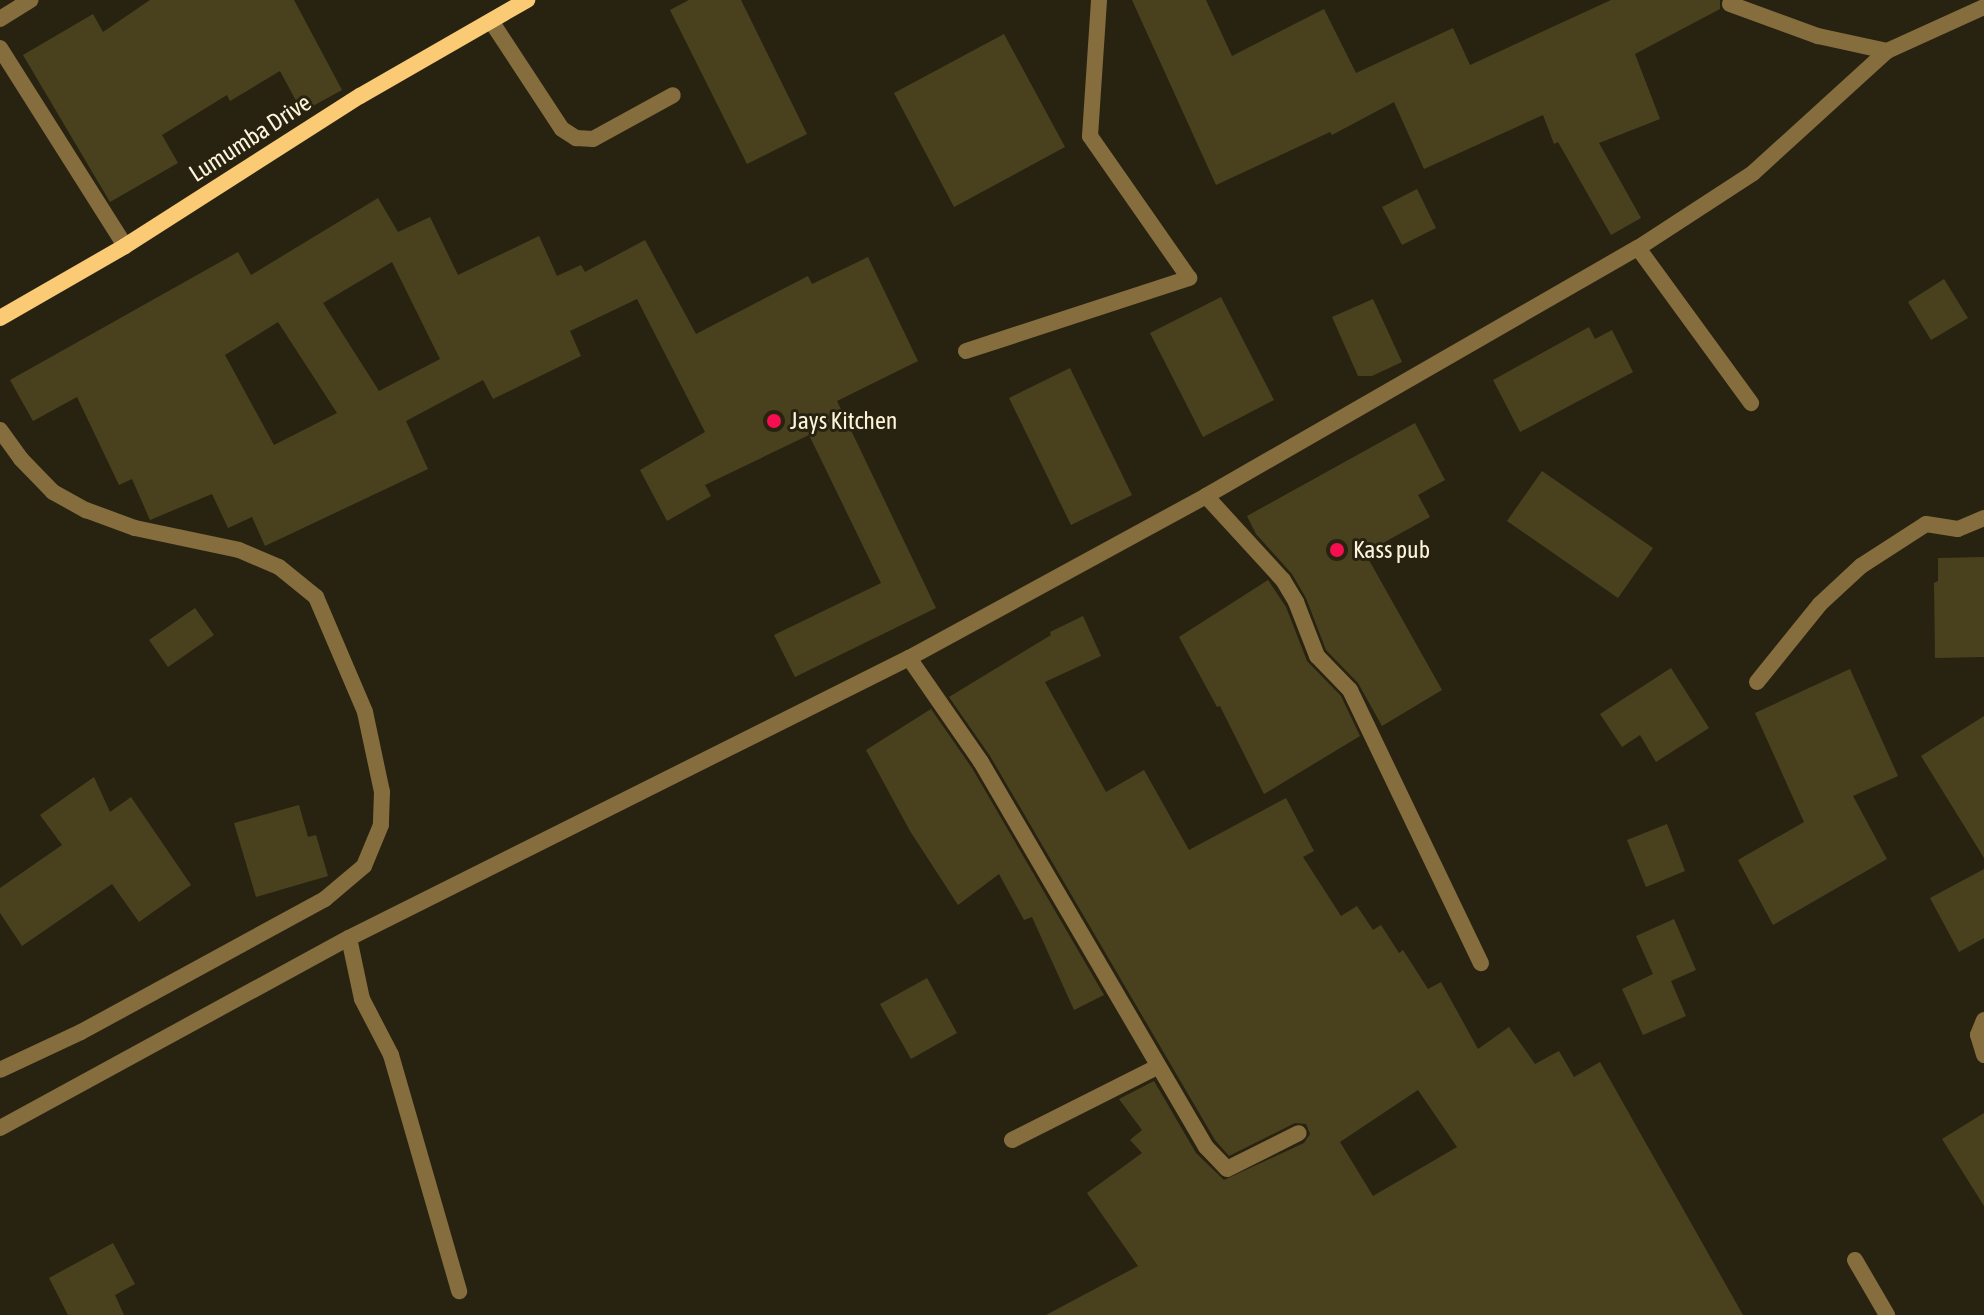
<!DOCTYPE html>
<style>
body{margin:0}
#map{position:relative;width:1984px;height:1315px;overflow:hidden;background:#282311;font-family:"Asap Condensed",sans-serif}
div>[style]{position:absolute}
.building>*{inset:0;background:#49411e}
.lane>*{height:16px;margin:-8px;padding:0 8px;transform-origin:8px;border-radius:8px;background:#856d3e}
.street>*{height:16px;margin:-8px;padding:0 8px;transform-origin:8px;border-radius:8px;background:#856d3e}
.secondary>*{height:16px;margin:-8px;padding:0 8px;transform-origin:8px;border-radius:8px;background:#faca75}
.dots>*{width:22px;height:22px;translate:-50% -50%;box-sizing:border-box;border:4px solid #282311;border-radius:50%}
span{translate:-50% -50%;white-space:nowrap;text-align:center;line-height:1.15;-webkit-text-stroke:6px #282311;paint-order:stroke}
.street-label{font-size:24px;color:#fef4da}
.poi-label{font-size:24px;color:#fef4da}
.left{translate:0 -50%;text-align:left}
</style>
<div id="map">
<div class="building">
<i style="clip-path:polygon(150px 0,294px 0,342px 90px,302px 112px,280px 71px,230px 101px,227px 95px,162px 135px,178px 163px,110px 202px,23px 55px,93px 14px,103px 32px)"></i>
<i style="clip-path:polygon(689px 0,741px 0,807px 134px,747px 164px,670px 10px)"></i>
<i style="clip-path:polygon(1132px 0,1206px 0,1232px 56px,1324px 9px,1356px 73px,1453px 28px,1470px 65px,1611px 0,1720px 0,1720px 9px,1635px 54px,1660px 119px,1599px 143px,1641px 218px,1611px 235px,1558px 142px,1554px 144px,1543px 115px,1424px 169px,1394px 102px,1332px 135px,1330px 132px,1216px 185px)"></i>
<i style="clip-path:polygon(1004px 34px,1065px 147px,954px 207px,894px 93px)"></i>
<i style="clip-path:polygon(1417px 189px,1436px 228px,1402px 245px,1382px 207px)"></i>
<i style="clip-path:polygon(evenodd,378px 198px,398px 232px,430px 217px,458px 275px,539px 236px,557px 276px,581px 265px,585px 272px,645px 240px,696px 334px,808px 276px,812px 284px,868px 257px,918px 361px,837px 401px,936px 608px,795px 677px,774px 635px,881px 583px,809px 435px,705px 485px,711px 496px,667px 521px,640px 470px,705px 432px,637px 299px,570px 331px,581px 356px,493px 399px,483px 380px,406px 421px,428px 469px,265px 546px,252px 517px,228px 528px,212px 494px,150px 520px,132px 479px,119px 485px,77px 397px,33px 421px,10px 380px,238px 252px,251px 275px,378px 198px,392px 262px,440px 359px,379px 391px,323px 303px,392px 262px,378px 198px,278px 322px,337px 413px,274px 445px,225px 355px,278px 322px)"></i>
<i style="clip-path:polygon(1944px 279px,1968px 318px,1931px 340px,1908px 302px)"></i>
<i style="clip-path:polygon(1221px 297px,1274px 400px,1203px 437px,1150px 333px)"></i>
<i style="clip-path:polygon(1373px 299px,1402px 362px,1372px 376px,1358px 376px,1332px 317px)"></i>
<i style="clip-path:polygon(1589px 327px,1595px 339px,1612px 330px,1633px 372px,1520px 432px,1493px 380px)"></i>
<i style="clip-path:polygon(1070px 368px,1132px 495px,1071px 525px,1009px 398px)"></i>
<i style="clip-path:polygon(1415px 423px,1445px 480px,1418px 495px,1430px 517px,1365px 553px,1442px 690px,1382px 726px,1358px 683px,1326px 650px,1306px 598px,1292px 574px,1256px 534px,1247px 516px)"></i>
<i style="clip-path:polygon(1542px 471px,1653px 548px,1618px 598px,1507px 521px)"></i>
<i style="clip-path:polygon(1984px 557px,1984px 657px,1935px 658px,1934px 583px,1938px 581px,1938px 558px)"></i>
<i style="clip-path:polygon(1268px 580px,1286px 607px,1307px 661px,1341px 696px,1360px 736px,1264px 794px,1220px 706px,1217px 707px,1179px 637px)"></i>
<i style="clip-path:polygon(195px 608px,214px 635px,168px 667px,149px 640px)"></i>
<i style="clip-path:polygon(evenodd,1083px 616px,1101px 656px,1045px 682px,1106px 792px,1144px 770px,1189px 850px,1286px 798px,1314px 851px,1303px 857px,1341px 916px,1357px 906px,1373px 930px,1381px 925px,1399px 953px,1403px 950px,1428px 989px,1441px 982px,1478px 1049px,1509px 1027px,1535px 1064px,1559px 1051px,1574px 1077px,1600px 1062px,1743px 1315px,1046px 1315px,1138px 1266px,1087px 1193px,1142px 1153px,1130px 1140px,1142px 1130px,1119px 1099px,1154px 1081px,1196px 1153px,1224px 1180px,1304px 1143px,1310px 1134px,1306px 1124px,1295px 1123px,1229px 1156px,1215px 1140px,990px 756px,949px 697px,1051px 635px,1050px 632px,1083px 616px,1418px 1090px,1457px 1147px,1373px 1196px,1340px 1142px,1418px 1090px)"></i>
<i style="clip-path:polygon(1671px 668px,1709px 728px,1656px 762px,1640px 735px,1622px 747px,1600px 714px)"></i>
<i style="clip-path:polygon(1850px 669px,1898px 776px,1853px 796px,1887px 859px,1773px 925px,1738px 860px,1804px 822px,1755px 713px)"></i>
<i style="clip-path:polygon(931px 709px,972px 768px,1104px 995px,1074px 1010px,1032px 917px,1024px 920px,999px 874px,958px 905px,910px 831px,866px 750px)"></i>
<i style="clip-path:polygon(1984px 716px,1984px 858px,1921px 756px)"></i>
<i style="clip-path:polygon(94px 777px,110px 812px,131px 797px,191px 885px,139px 922px,112px 884px,22px 946px,0 913px,0 888px,62px 845px,40px 815px)"></i>
<i style="clip-path:polygon(299px 805px,308px 837px,316px 835px,328px 876px,256px 897px,234px 823px)"></i>
<i style="clip-path:polygon(1667px 824px,1685px 871px,1646px 887px,1627px 840px)"></i>
<i style="clip-path:polygon(1984px 869px,1984px 938px,1959px 952px,1930px 898px)"></i>
<i style="clip-path:polygon(1674px 919px,1696px 970px,1671px 981px,1686px 1016px,1643px 1035px,1622px 989px,1653px 974px,1636px 936px)"></i>
<i style="clip-path:polygon(927px 978px,957px 1033px,911px 1059px,880px 1004px)"></i>
<i style="clip-path:polygon(1984px 1113px,1984px 1206px,1942px 1139px)"></i>
<i style="clip-path:polygon(113px 1243px,135px 1284px,115px 1295px,124px 1315px,68px 1315px,49px 1278px)"></i>
</div>
<div class="lane">
<i style="left:491px;top:21px;width:129px;rotate:56.7deg"></i>
<i style="left:562px;top:129px;width:17px;rotate:33deg"></i>
<i style="left:576px;top:138px;width:17px;rotate:3deg"></i>
<i style="left:593px;top:139px;width:91px;rotate:-28.8deg"></i>
<i style="left:1638px;top:248px;width:192px;rotate:53.9deg"></i>
<i style="left:966px;top:351px;width:235px;rotate:-18.1deg"></i>
<i style="left:1189px;top:278px;width:173px;rotate:-124.9deg"></i>
<i style="left:1090px;top:136px;width:136px;rotate:-86.2deg"></i>
<i style="left:1757px;top:682px;width:100px;rotate:-51.1deg"></i>
<i style="left:1820px;top:604px;width:56px;rotate:-42.8deg"></i>
<i style="left:1861px;top:566px;width:77px;rotate:-32.9deg"></i>
<i style="left:1926px;top:524px;width:32px;rotate:9deg"></i>
<i style="left:1958px;top:529px;width:28px;rotate:-23deg"></i>
<i style="left:1984px;top:1020px;width:16px;rotate:112deg"></i>
<i style="left:1978px;top:1035px;width:21px;rotate:73deg"></i>
<i style="left:1012px;top:1140px;width:162px;rotate:-26.7deg"></i>
<i style="left:1855px;top:1260px;width:64px;rotate:59.8deg"></i>
</div>
<div class="street">
<i style="left:1730px;top:4px;width:94px;rotate:20deg"></i>
<i style="left:1818px;top:36px;width:71px;rotate:12.3deg"></i>
<i style="left:0;top:19px;width:36px;rotate:-32deg"></i>
<i style="left:0;top:48px;width:234px;rotate:57.7deg"></i>
<i style="left:0;top:430px;width:36px;rotate:54deg"></i>
<i style="left:21px;top:459px;width:46px;rotate:45.9deg"></i>
<i style="left:53px;top:492px;width:38px;rotate:29deg"></i>
<i style="left:86px;top:510px;width:52px;rotate:20.2deg"></i>
<i style="left:135px;top:528px;width:106px;rotate:11.9deg"></i>
<i style="left:239px;top:550px;width:43px;rotate:23deg"></i>
<i style="left:279px;top:567px;width:48px;rotate:39deg"></i>
<i style="left:316px;top:597px;width:125px;rotate:66.9deg"></i>
<i style="left:365px;top:712px;width:82px;rotate:78deg"></i>
<i style="left:382px;top:792px;width:33px;rotate:92deg"></i>
<i style="left:381px;top:825px;width:44px;rotate:112.5deg"></i>
<i style="left:364px;top:866px;width:51px;rotate:139.8deg"></i>
<i style="left:325px;top:899px;width:278px;rotate:151.4deg"></i>
<i style="left:81px;top:1032px;width:89px;rotate:154.9deg"></i>
<i style="left:1206px;top:496px;width:114px;rotate:47.5deg"></i>
<i style="left:1283px;top:580px;width:26px;rotate:59deg"></i>
<i style="left:1296px;top:602px;width:58px;rotate:68.7deg"></i>
<i style="left:1317px;top:656px;width:47px;rotate:45.9deg"></i>
<i style="left:1350px;top:690px;width:303px;rotate:64.4deg"></i>
<i style="left:909px;top:658px;width:126px;rotate:55.3deg"></i>
<i style="left:981px;top:762px;width:446px;rotate:59.7deg"></i>
<i style="left:1206px;top:1147px;width:30px;rotate:46deg"></i>
<i style="left:1227px;top:1169px;width:80px;rotate:-26.6deg"></i>
<i style="left:349px;top:938px;width:62px;rotate:78deg"></i>
<i style="left:362px;top:999px;width:63px;rotate:62.6deg"></i>
<i style="left:391px;top:1055px;width:246px;rotate:73.9deg"></i>
<i style="left:0;top:1128px;width:397px;rotate:-28.6deg"></i>
<i style="left:349px;top:938px;width:626px;rotate:-26.57deg"></i>
<i style="left:909px;top:658px;width:338px;rotate:-28.6deg"></i>
<i style="left:1206px;top:496px;width:498px;rotate:-29.9deg"></i>
<i style="left:1638px;top:248px;width:137px;rotate:-33.1deg"></i>
<i style="left:1753px;top:173px;width:181px;rotate:-42.3deg"></i>
<i style="left:1887px;top:51px;width:107px;rotate:-24.4deg"></i>
</div>
<div class="secondary">
<i style="left:0;top:318px;width:144px;rotate:-29.9deg"></i>
<i style="left:125px;top:246px;width:279px;rotate:-32.6deg"></i>
<i style="left:360px;top:96px;width:193px;rotate:-29.9deg"></i>
</div>
<div class="dots">
<i style="left:774px;top:421px;background:#f60e50"></i>
<i style="left:1337px;top:550px;background:#f60e50"></i>
</div>
<div class="street-label">
<span style="left:250px;top:138px;rotate:-33deg">Lumumba Drive</span>
</div>
<div class="poi-label">
<span class="left" style="left:790px;top:421px">Jays Kitchen</span>
<span class="left" style="left:1353px;top:550px">Kass pub</span>
</div>
</div>
